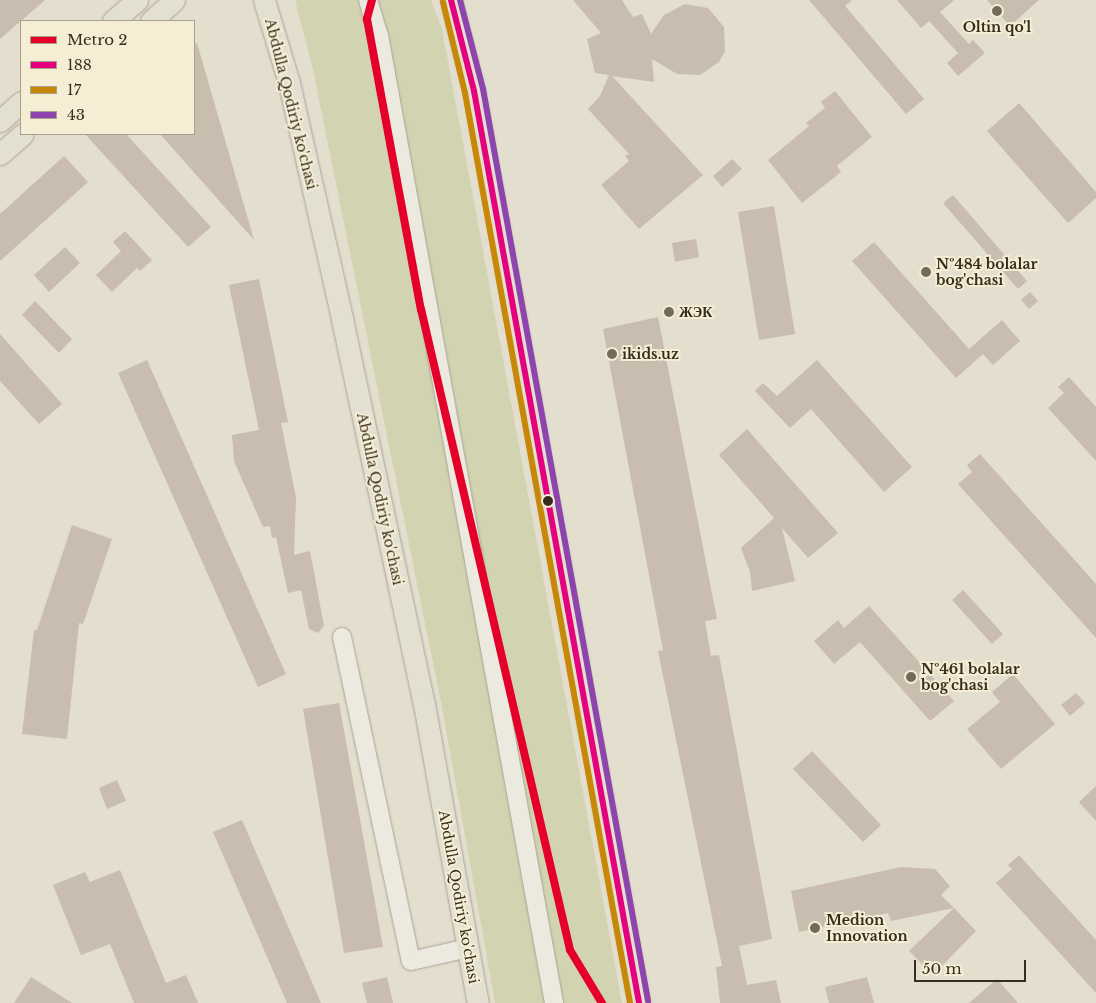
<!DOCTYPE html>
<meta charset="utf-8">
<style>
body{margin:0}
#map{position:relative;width:1096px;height:1003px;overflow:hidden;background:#e4dece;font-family:"Libre Baskerville",serif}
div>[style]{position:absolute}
.green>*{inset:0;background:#d2d4b1}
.building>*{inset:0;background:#c8bdaf}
.roads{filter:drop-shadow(0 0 1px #a9a397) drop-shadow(0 0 1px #a9a397)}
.minor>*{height:18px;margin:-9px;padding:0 9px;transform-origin:9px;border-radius:9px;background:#ece9df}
.major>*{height:21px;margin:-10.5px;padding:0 10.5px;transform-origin:10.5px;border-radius:10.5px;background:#e3dfd1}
.bus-1>*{height:6px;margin:-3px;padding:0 3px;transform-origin:3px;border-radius:3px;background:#e5007d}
.bus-2>*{height:6px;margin:-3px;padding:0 3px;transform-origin:3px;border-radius:3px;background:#c78808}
.bus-3>*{height:6px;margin:-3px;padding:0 3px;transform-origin:3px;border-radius:3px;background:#8e44ad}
.metro-1>*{height:8px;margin:-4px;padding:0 4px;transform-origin:4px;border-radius:4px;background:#e4002b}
.dots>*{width:14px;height:14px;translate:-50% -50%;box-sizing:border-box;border:2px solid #f5edd4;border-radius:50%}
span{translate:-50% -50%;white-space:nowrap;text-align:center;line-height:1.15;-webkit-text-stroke:4px #f5edd4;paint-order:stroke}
.poi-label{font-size:14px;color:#382c1f;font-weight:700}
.left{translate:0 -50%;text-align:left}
.street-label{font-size:14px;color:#382c1f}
.legend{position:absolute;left:20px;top:20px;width:175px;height:115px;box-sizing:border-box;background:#f5edd4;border:1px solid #a9a08c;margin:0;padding:6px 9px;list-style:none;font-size:15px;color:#382c1f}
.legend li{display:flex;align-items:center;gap:10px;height:25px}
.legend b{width:25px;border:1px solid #a9a08c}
.scale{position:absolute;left:914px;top:960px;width:112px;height:22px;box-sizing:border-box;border:2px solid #382c1f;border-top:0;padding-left:6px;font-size:15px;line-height:18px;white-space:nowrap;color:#382c1f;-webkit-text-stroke:4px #f5edd4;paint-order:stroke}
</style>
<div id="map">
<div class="green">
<i style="clip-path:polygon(295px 0,431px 0,442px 29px,622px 1003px,495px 1003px,441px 702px,313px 70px)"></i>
</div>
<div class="building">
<i style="clip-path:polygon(0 0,45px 0,0 39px)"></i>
<i style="clip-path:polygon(573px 0,622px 0,633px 17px,642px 14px,651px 34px,664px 15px,685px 4px,708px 8px,724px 27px,725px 51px,719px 62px,700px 75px,677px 74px,652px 59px,654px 82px,612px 76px,703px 175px,639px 229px,601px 185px,629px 161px,625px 156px,629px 154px,588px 109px,600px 96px,609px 75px,595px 73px,587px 39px,601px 33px)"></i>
<i style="clip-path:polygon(809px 0,852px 0,845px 6px,924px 99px,906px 114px)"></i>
<i style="clip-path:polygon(897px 0,954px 0,940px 12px,969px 44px,973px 40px,985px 53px,958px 76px,947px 63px,958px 53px,929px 21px,921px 28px)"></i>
<i style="clip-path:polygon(987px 0,1039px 0,1010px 26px)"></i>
<i style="clip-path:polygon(197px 43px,254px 240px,160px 134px,194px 134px,194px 44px)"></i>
<i style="clip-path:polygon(835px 91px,872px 137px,837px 166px,841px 172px,802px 203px,768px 160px,809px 126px,806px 123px,825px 108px,821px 102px)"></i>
<i style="clip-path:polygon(1019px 103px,1096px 192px,1096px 198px,1068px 223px,987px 131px)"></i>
<i style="clip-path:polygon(85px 134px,126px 134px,211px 227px,188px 247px)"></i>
<i style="clip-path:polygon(64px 156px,88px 182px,0 261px,0 214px)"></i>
<i style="clip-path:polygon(732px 159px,742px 169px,722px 187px,713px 176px)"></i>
<i style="clip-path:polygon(953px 195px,1027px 281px,1018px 289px,943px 203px)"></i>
<i style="clip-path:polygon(774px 206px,795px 334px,759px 340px,738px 212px)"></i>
<i style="clip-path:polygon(125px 231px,152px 260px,140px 271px,137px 268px,112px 292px,96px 275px,121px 251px,113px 242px)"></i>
<i style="clip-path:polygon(696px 239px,699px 257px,675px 262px,672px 243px)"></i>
<i style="clip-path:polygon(874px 242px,969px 349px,1002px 320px,1020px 341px,993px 365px,983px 354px,956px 378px,852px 261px)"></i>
<i style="clip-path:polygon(65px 247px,80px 263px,49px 292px,34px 275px)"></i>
<i style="clip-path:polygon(259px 279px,288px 422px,281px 423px,296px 497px,294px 555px,310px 551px,324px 626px,318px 633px,309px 629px,301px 590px,288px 593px,276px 537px,272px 538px,270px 526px,263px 527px,234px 461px,232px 435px,259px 430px,229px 285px)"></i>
<i style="clip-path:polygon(1030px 292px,1038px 301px,1029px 309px,1021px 300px)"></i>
<i style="clip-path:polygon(35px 301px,72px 339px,59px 353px,22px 315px)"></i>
<i style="clip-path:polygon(658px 317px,717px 619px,705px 621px,711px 656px,719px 655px,772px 939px,739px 946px,747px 985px,776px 980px,781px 1003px,720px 1003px,716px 967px,722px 966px,658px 651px,663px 650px,603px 329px)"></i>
<i style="clip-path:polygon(0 334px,62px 404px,39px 424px,0 381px)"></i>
<i style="clip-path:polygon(147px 360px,286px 674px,258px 687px,118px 373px)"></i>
<i style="clip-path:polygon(817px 360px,912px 467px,884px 492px,811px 409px,790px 428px,755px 391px,763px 383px,777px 396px)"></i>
<i style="clip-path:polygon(1069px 377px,1096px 407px,1096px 461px,1048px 408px,1064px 393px,1058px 387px)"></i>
<i style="clip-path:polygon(747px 429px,838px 533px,808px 558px,782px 528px,795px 581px,752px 591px,750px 572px,741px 548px,774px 518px,719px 455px)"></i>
<i style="clip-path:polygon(980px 454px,1096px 584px,1096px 638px,958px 484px,972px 472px,967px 465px)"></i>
<i style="clip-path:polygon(72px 525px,112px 539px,83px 624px,79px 623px,67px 739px,22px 734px,34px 630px,37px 630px)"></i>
<i style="clip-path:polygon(963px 590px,1003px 634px,992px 644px,952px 600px)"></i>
<i style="clip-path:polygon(869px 606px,954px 701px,930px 721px,860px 642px,834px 664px,814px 641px,838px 620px,844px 628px)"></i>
<i style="clip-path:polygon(1013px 674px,1055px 724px,1001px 769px,967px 729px,1000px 702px,992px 692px)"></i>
<i style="clip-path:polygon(1076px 693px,1085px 703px,1070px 716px,1061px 705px)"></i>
<i style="clip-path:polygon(339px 703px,383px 947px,344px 953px,303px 709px)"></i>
<i style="clip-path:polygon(812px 751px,881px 825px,863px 842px,793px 769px)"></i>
<i style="clip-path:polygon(117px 780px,126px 801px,107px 809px,99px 788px)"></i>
<i style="clip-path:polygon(1096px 786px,1096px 821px,1079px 802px)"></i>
<i style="clip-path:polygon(242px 820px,321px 1003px,287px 1003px,213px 832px)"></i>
<i style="clip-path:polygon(1019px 855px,1096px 940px,1096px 993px,996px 883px,1012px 869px,1008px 865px)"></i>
<i style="clip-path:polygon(901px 867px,935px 869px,950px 886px,941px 895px,954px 908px,891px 921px,888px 913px,799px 932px,791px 891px)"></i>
<i style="clip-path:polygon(120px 870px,166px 983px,186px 975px,198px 1003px,134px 1003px,110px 944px,81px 955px,53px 885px,85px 872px,90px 882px)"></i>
<i style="clip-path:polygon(954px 908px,976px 931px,933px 975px,909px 951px)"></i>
<i style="clip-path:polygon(31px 977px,72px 1003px,14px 1003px)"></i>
<i style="clip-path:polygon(387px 977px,393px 1003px,367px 1003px,362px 983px)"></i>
<i style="clip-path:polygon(867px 977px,874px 1003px,829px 1003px,825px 987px)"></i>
<i style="clip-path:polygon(997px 979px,1018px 1003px,969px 1003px)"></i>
</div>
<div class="roads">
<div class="minor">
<i style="left:368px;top:0;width:37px;rotate:73deg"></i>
<i style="left:379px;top:35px;width:984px;rotate:79.75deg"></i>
<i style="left:342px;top:637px;width:331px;rotate:78deg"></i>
<i style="left:411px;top:961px;width:58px;rotate:-12.8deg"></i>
</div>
<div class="major">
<i style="left:264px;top:0;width:87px;rotate:73.2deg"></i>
<i style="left:289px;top:83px;width:242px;rotate:77.3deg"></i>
<i style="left:342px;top:319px;width:394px;rotate:78deg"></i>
<i style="left:424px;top:704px;width:304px;rotate:79.8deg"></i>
<i style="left:451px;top:0;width:94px;rotate:75.8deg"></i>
<i style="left:474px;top:91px;width:927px;rotate:79.74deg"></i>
<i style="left:113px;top:21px;width:32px;rotate:-41deg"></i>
<i style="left:151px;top:21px;width:31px;rotate:-42deg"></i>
<i style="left:0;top:121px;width:28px;rotate:-42deg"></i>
<i style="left:0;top:154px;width:30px;rotate:-41deg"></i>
</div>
</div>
<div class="bus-1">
<i style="left:451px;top:0;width:94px;rotate:75.8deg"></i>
<i style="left:474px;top:91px;width:927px;rotate:79.74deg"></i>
</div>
<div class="bus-2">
<i style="left:443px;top:2px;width:94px;rotate:76.4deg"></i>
<i style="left:465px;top:93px;width:925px;rotate:79.72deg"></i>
</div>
<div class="bus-3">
<i style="left:460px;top:0;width:92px;rotate:75.5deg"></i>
<i style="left:483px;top:89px;width:927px;rotate:79.74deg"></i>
</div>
<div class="metro-1">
<i style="left:372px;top:0;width:20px;rotate:105deg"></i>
<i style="left:367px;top:19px;width:295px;rotate:79.5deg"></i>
<i style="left:421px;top:309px;width:658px;rotate:76.91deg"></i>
<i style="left:570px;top:950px;width:62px;rotate:58.9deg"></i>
</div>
<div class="dots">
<i style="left:997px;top:11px;background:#746a5c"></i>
<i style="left:926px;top:272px;background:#746a5c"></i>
<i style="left:669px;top:312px;background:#746a5c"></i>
<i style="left:612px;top:354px;background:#746a5c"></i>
<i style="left:548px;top:501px;background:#382c1f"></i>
<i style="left:911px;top:677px;background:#746a5c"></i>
<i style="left:815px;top:928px;background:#746a5c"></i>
</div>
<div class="poi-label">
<span style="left:997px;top:27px">Oltin qo'l</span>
<span class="left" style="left:936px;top:272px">№484 bolalar<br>bog'chasi</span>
<span class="left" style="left:679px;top:312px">ЖЭК</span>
<span class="left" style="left:622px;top:354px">ikids.uz</span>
<span class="left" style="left:921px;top:677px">№461 bolalar<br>bog'chasi</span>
<span class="left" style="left:826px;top:928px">Medion<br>Innovation</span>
</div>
<div class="street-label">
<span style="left:291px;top:104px;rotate:76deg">Abdulla Qodiriy ko'chasi</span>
<span style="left:380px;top:499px;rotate:78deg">Abdulla Qodiriy ko'chasi</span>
<span style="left:459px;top:897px;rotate:80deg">Abdulla Qodiriy ko'chasi</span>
</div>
<ul class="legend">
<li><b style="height:6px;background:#e4002b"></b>Metro 2</li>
<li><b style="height:6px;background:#e5007d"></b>188</li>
<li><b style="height:6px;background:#c78808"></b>17</li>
<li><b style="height:6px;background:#8e44ad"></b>43</li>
</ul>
<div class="scale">50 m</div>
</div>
